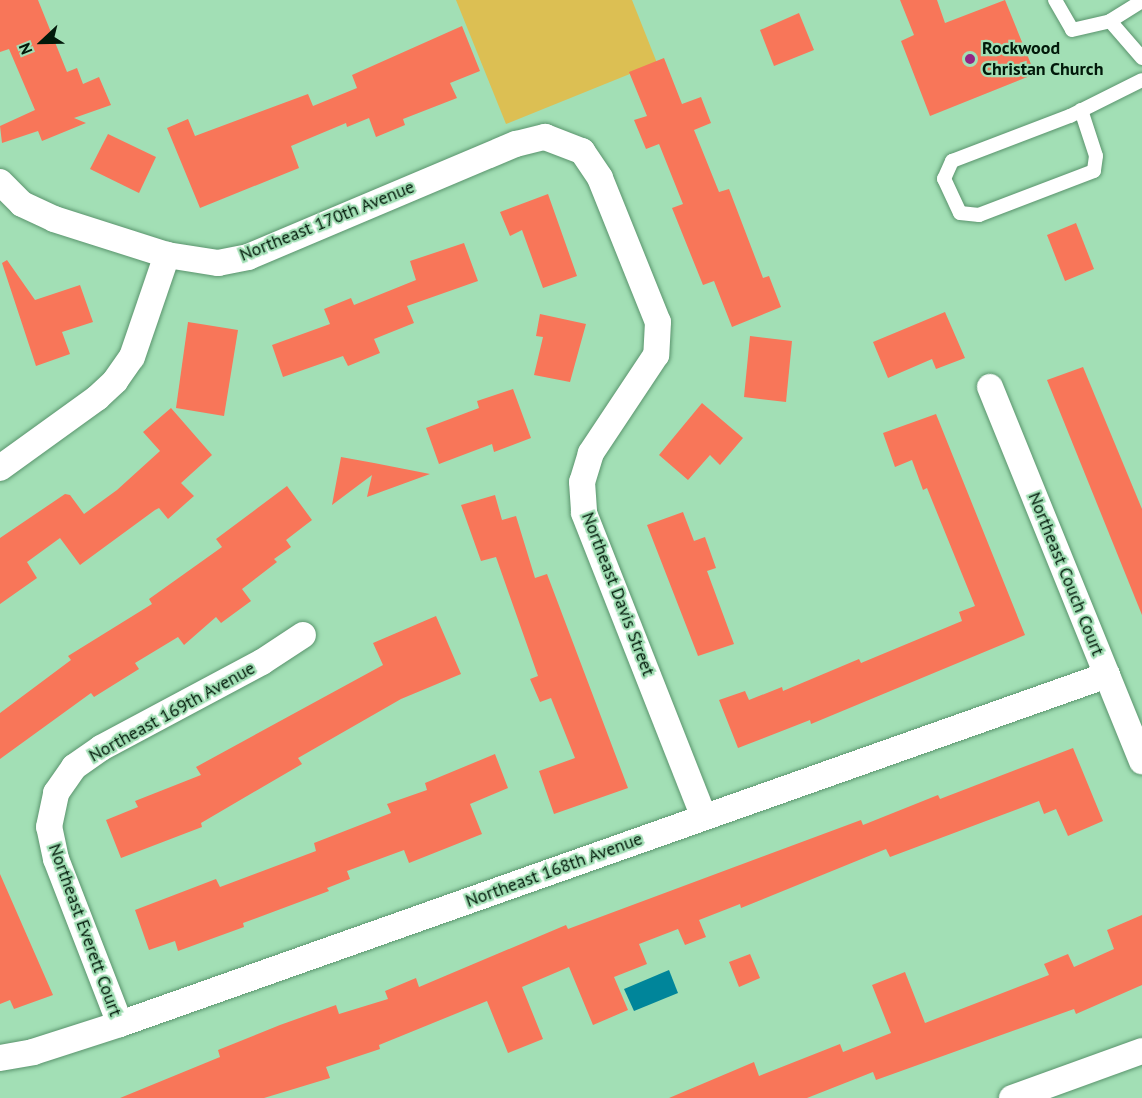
<!DOCTYPE html>
<style>
body{margin:0}
#map{position:relative;width:1142px;height:1098px;overflow:hidden;background:#a2dfb5;font-family:"PT Sans",sans-serif}
div>[style]{position:absolute}
.green>*{inset:0;background:#dcbf53}
.water>*{inset:0;background:#00859a}
.building>*{inset:0;background:#f87659}
.roads{filter:drop-shadow(0 0 2px #5a946d) drop-shadow(0 0 2px #5a946d)}
.lane>*{height:14px;margin:-7px;padding:0 7px;transform-origin:7px;border-radius:7px;background:#fff}
.street>*{height:26px;margin:-13px;padding:0 13px;transform-origin:13px;border-radius:13px;background:#fff}
.dots>*{width:16px;height:16px;translate:-50% -50%;box-sizing:border-box;border:3px solid #a2dfb5;border-radius:50%}
span{translate:-50% -50%;white-space:nowrap;text-align:center;line-height:1.15;-webkit-text-stroke:4.5px #a2dfb5;paint-order:stroke}
.poi-label{font-size:18px;color:#02190a;font-weight:700}
.left{translate:0 -50%;text-align:left}
.street-label{font-size:18px;color:#02190a}
.north{position:absolute;left:12px;top:12px;width:60px;height:60px;-webkit-text-stroke:4px #a2dfb5;paint-order:stroke;rotate:248deg;font-size:16px;font-weight:700;line-height:24px;text-align:center;color:#02190a}
.north::after{content:'';display:block;margin:auto;width:21px;height:27px;background:#02190a;clip-path:polygon(50% 0,100% 100%,50% 72%,0 100%)}
</style>
<div id="map">
<div class="green">
<i style="clip-path:polygon(456px 0,632px 0,657px 63px,506px 124px)"></i>
</div>
<div class="water">
<i style="clip-path:polygon(669px 970px,678px 993px,634px 1011px,624px 989px)"></i>
</div>
<div class="building">
<i style="clip-path:polygon(0 0,38px 0,67px 72px,77px 68px,83px 84px,99px 77px,111px 105px,74px 118px,86px 123px,42px 141px,38px 131px,2px 143px,0 126px,35px 110px,9px 49px,0 52px)"></i>
<i style="clip-path:polygon(900px 0,937px 0,945px 23px,1005px 0,1035px 74px,930px 116px,901px 41px,914px 35px)"></i>
<i style="clip-path:polygon(799px 13px,814px 50px,774px 66px,760px 30px)"></i>
<i style="clip-path:polygon(462px 26px,480px 71px,450px 83px,457px 98px,403px 119px,405px 125px,376px 137px,369px 118px,347px 127px,346px 123px,291px 146px,299px 168px,200px 208px,167px 128px,188px 119px,195px 136px,308px 94px,313px 106px,357px 88px,352px 75px)"></i>
<i style="clip-path:polygon(664px 58px,682px 104px,701px 97px,711px 123px,694px 130px,719px 192px,729px 189px,763px 278px,769px 276px,781px 307px,732px 327px,714px 281px,703px 285px,672px 208px,683px 204px,659px 144px,646px 149px,634px 120px,647px 116px,629px 72px)"></i>
<i style="clip-path:polygon(108px 134px,156px 157px,139px 193px,90px 169px)"></i>
<i style="clip-path:polygon(548px 194px,577px 276px,543px 288px,522px 230px,510px 236px,500px 212px)"></i>
<i style="clip-path:polygon(1076px 223px,1094px 269px,1065px 281px,1047px 235px)"></i>
<i style="clip-path:polygon(464px 243px,478px 281px,407px 306px,414px 323px,374px 339px,380px 353px,348px 366px,343px 356px,283px 377px,272px 345px,330px 324px,324px 309px,351px 298px,354px 305px,416px 280px,410px 261px)"></i>
<i style="clip-path:polygon(7px 260px,35px 300px,80px 285px,93px 322px,62px 332px,70px 354px,36px 366px,2px 263px)"></i>
<i style="clip-path:polygon(945px 312px,965px 358px,936px 369px,932px 359px,888px 378px,873px 342px)"></i>
<i style="clip-path:polygon(540px 314px,586px 324px,570px 382px,534px 375px,543px 337px,536px 336px)"></i>
<i style="clip-path:polygon(188px 322px,238px 330px,224px 416px,176px 408px)"></i>
<i style="clip-path:polygon(750px 336px,792px 341px,786px 402px,744px 397px)"></i>
<i style="clip-path:polygon(1083px 367px,1142px 509px,1142px 615px,1047px 380px)"></i>
<i style="clip-path:polygon(513px 389px,531px 438px,494px 452px,492px 444px,439px 464px,426px 428px,479px 408px,477px 401px)"></i>
<i style="clip-path:polygon(702px 403px,743px 438px,720px 465px,710px 455px,688px 480px,659px 455px)"></i>
<i style="clip-path:polygon(171px 408px,212px 455px,181px 483px,194px 496px,168px 519px,159px 508px,155px 510px,80px 565px,60px 538px,27px 562px,37px 578px,0 604px,0 538px,65px 494px,70px 495px,84px 514px,117px 490px,160px 451px,143px 432px)"></i>
<i style="clip-path:polygon(936px 414px,1025px 635px,811px 724px,810px 720px,738px 748px,719px 700px,745px 691px,749px 700px,782px 687px,783px 691px,859px 659px,861px 663px,962px 621px,959px 612px,975px 606px,927px 488px,923px 490px,912px 460px,895px 467px,883px 433px)"></i>
<i style="clip-path:polygon(341px 457px,374px 463px,430px 474px,367px 497px,372px 475px,332px 505px)"></i>
<i style="clip-path:polygon(287px 486px,312px 520px,286px 540px,291px 547px,274px 559px,277px 562px,242px 589px,251px 601px,221px 623px,216px 617px,184px 645px,178px 637px,135px 663px,139px 669px,94px 697px,91px 693px,0 759px,0 713px,71px 660px,68px 656px,152px 604px,149px 599px,222px 547px,216px 539px)"></i>
<i style="clip-path:polygon(495px 495px,502px 520px,516px 516px,535px 578px,547px 574px,628px 788px,554px 814px,539px 771px,575px 758px,551px 698px,540px 702px,530px 679px,538px 676px,496px 557px,481px 561px,461px 505px)"></i>
<i style="clip-path:polygon(683px 512px,694px 541px,705px 537px,716px 568px,707px 571px,734px 644px,698px 656px,647px 525px)"></i>
<i style="clip-path:polygon(436px 616px,461px 674px,401px 699px,298px 758px,302px 764px,201px 823px,202px 827px,121px 858px,106px 820px,138px 807px,135px 801px,201px 775px,196px 767px,383px 665px,373px 643px)"></i>
<i style="clip-path:polygon(1073px 748px,1103px 821px,1068px 836px,1056px 809px,1044px 814px,1039px 801px,890px 857px,886px 849px,741px 908px,740px 904px,699px 920px,706px 937px,685px 945px,678px 929px,639px 944px,647px 964px,614px 977px,628px 1010px,593px 1025px,569px 967px,522px 987px,543px 1039px,508px 1053px,487px 1001px,379px 1045px,380px 1049px,326px 1067px,330px 1078px,264px 1098px,120px 1098px,220px 1057px,218px 1050px,280px 1025px,336px 1005px,339px 1014px,388px 999px,385px 991px,416px 978px,419px 987px,566px 925px,568px 929px,861px 820px,863px 825px,938px 795px,940px 799px)"></i>
<i style="clip-path:polygon(495px 754px,508px 788px,470px 804px,482px 834px,409px 863px,404px 850px,347px 871px,350px 879px,327px 888px,329px 891px,243px 923px,244px 927px,178px 951px,175px 941px,149px 950px,135px 910px,216px 879px,220px 887px,316px 851px,314px 843px,391px 813px,387px 804px,427px 790px,425px 783px)"></i>
<i style="clip-path:polygon(0 874px,53px 995px,14px 1009px,10px 1000px,0 1004px)"></i>
<i style="clip-path:polygon(1142px 915px,1142px 985px,1076px 1014px,1074px 1009px,876px 1080px,873px 1072px,807px 1098px,669px 1098px,754px 1062px,759px 1076px,840px 1044px,843px 1052px,891px 1033px,872px 985px,905px 972px,925px 1023px,1049px 975px,1044px 964px,1068px 954px,1074px 967px,1114px 949px,1107px 930px)"></i>
<i style="clip-path:polygon(750px 954px,760px 978px,739px 987px,729px 962px)"></i>
</div>
<div class="roads">
<div class="lane">
<i style="left:1055px;top:0;width:34px;rotate:60deg"></i>
<i style="left:1072px;top:30px;width:39px;rotate:-13deg"></i>
<i style="left:1110px;top:21px;width:38px;rotate:-32deg"></i>
<i style="left:1110px;top:21px;width:49px;rotate:49.1deg"></i>
<i style="left:1081px;top:110px;width:48px;rotate:71.9deg"></i>
<i style="left:1096px;top:156px;width:15px;rotate:98deg"></i>
<i style="left:1094px;top:171px;width:123px;rotate:159.1deg"></i>
<i style="left:979px;top:215px;width:19px;rotate:-174deg"></i>
<i style="left:960px;top:213px;width:38px;rotate:-115deg"></i>
<i style="left:944px;top:179px;width:20px;rotate:-66deg"></i>
<i style="left:952px;top:161px;width:126px;rotate:-20.9deg"></i>
<i style="left:1070px;top:116px;width:80px;rotate:-26.6deg"></i>
</div>
<div class="street">
<i style="left:0;top:182px;width:31px;rotate:45deg"></i>
<i style="left:22px;top:204px;width:35px;rotate:25deg"></i>
<i style="left:54px;top:219px;width:119px;rotate:17.7deg"></i>
<i style="left:167px;top:255px;width:52px;rotate:8.9deg"></i>
<i style="left:218px;top:263px;width:31px;rotate:-11deg"></i>
<i style="left:248px;top:257px;width:291px;rotate:-22.9deg"></i>
<i style="left:516px;top:144px;width:30px;rotate:-14deg"></i>
<i style="left:545px;top:137px;width:40px;rotate:21deg"></i>
<i style="left:582px;top:151px;width:32px;rotate:56deg"></i>
<i style="left:600px;top:178px;width:155px;rotate:68.1deg"></i>
<i style="left:658px;top:322px;width:33px;rotate:93deg"></i>
<i style="left:656px;top:355px;width:118px;rotate:123.6deg"></i>
<i style="left:591px;top:453px;width:30px;rotate:107deg"></i>
<i style="left:582px;top:482px;width:31px;rotate:86deg"></i>
<i style="left:584px;top:513px;width:327px;rotate:68.5deg"></i>
<i style="left:990px;top:387px;width:404px;rotate:67.9deg"></i>
<i style="left:0;top:468px;width:120px;rotate:-35.8deg"></i>
<i style="left:97px;top:398px;width:25px;rotate:-43deg"></i>
<i style="left:115px;top:381px;width:29px;rotate:-55deg"></i>
<i style="left:132px;top:357px;width:108px;rotate:-71.1deg"></i>
<i style="left:120px;top:1024px;width:177px;rotate:-111.2deg"></i>
<i style="left:56px;top:859px;width:33px;rotate:-102deg"></i>
<i style="left:49px;top:827px;width:35px;rotate:-78deg"></i>
<i style="left:56px;top:793px;width:32px;rotate:-55deg"></i>
<i style="left:74px;top:767px;width:33px;rotate:-35deg"></i>
<i style="left:101px;top:748px;width:183px;rotate:-28.1deg"></i>
<i style="left:262px;top:662px;width:49px;rotate:-33.4deg"></i>
<i style="left:0;top:1058px;width:34px;rotate:-10deg"></i>
<i style="left:33px;top:1052px;width:91px;rotate:-17.8deg"></i>
<i style="left:120px;top:1024px;width:1047px;rotate:-19.47deg"></i>
<i style="left:1012px;top:1098px;width:138px;rotate:-19.9deg"></i>
</div>
</div>
<div class="dots">
<i style="left:970px;top:59px;background:#942585"></i>
</div>
<div class="poi-label">
<span class="left" style="left:982px;top:59px">Rockwood<br>Christan Church</span>
</div>
<div class="street-label">
<span style="left:327px;top:221px;rotate:-22deg">Northeast 170th Avenue</span>
<span style="left:1066px;top:574px;rotate:68deg">Northeast Couch Court</span>
<span style="left:618px;top:594px;rotate:69deg">Northeast Davis Street</span>
<span style="left:172px;top:712px;rotate:-29deg">Northeast 169th Avenue</span>
<span style="left:554px;top:870px;rotate:-20deg">Northeast 168th Avenue</span>
<span style="left:85px;top:930px;rotate:70deg">Northeast Everett Court</span>
</div>
<div class="north">N</div>
</div>
